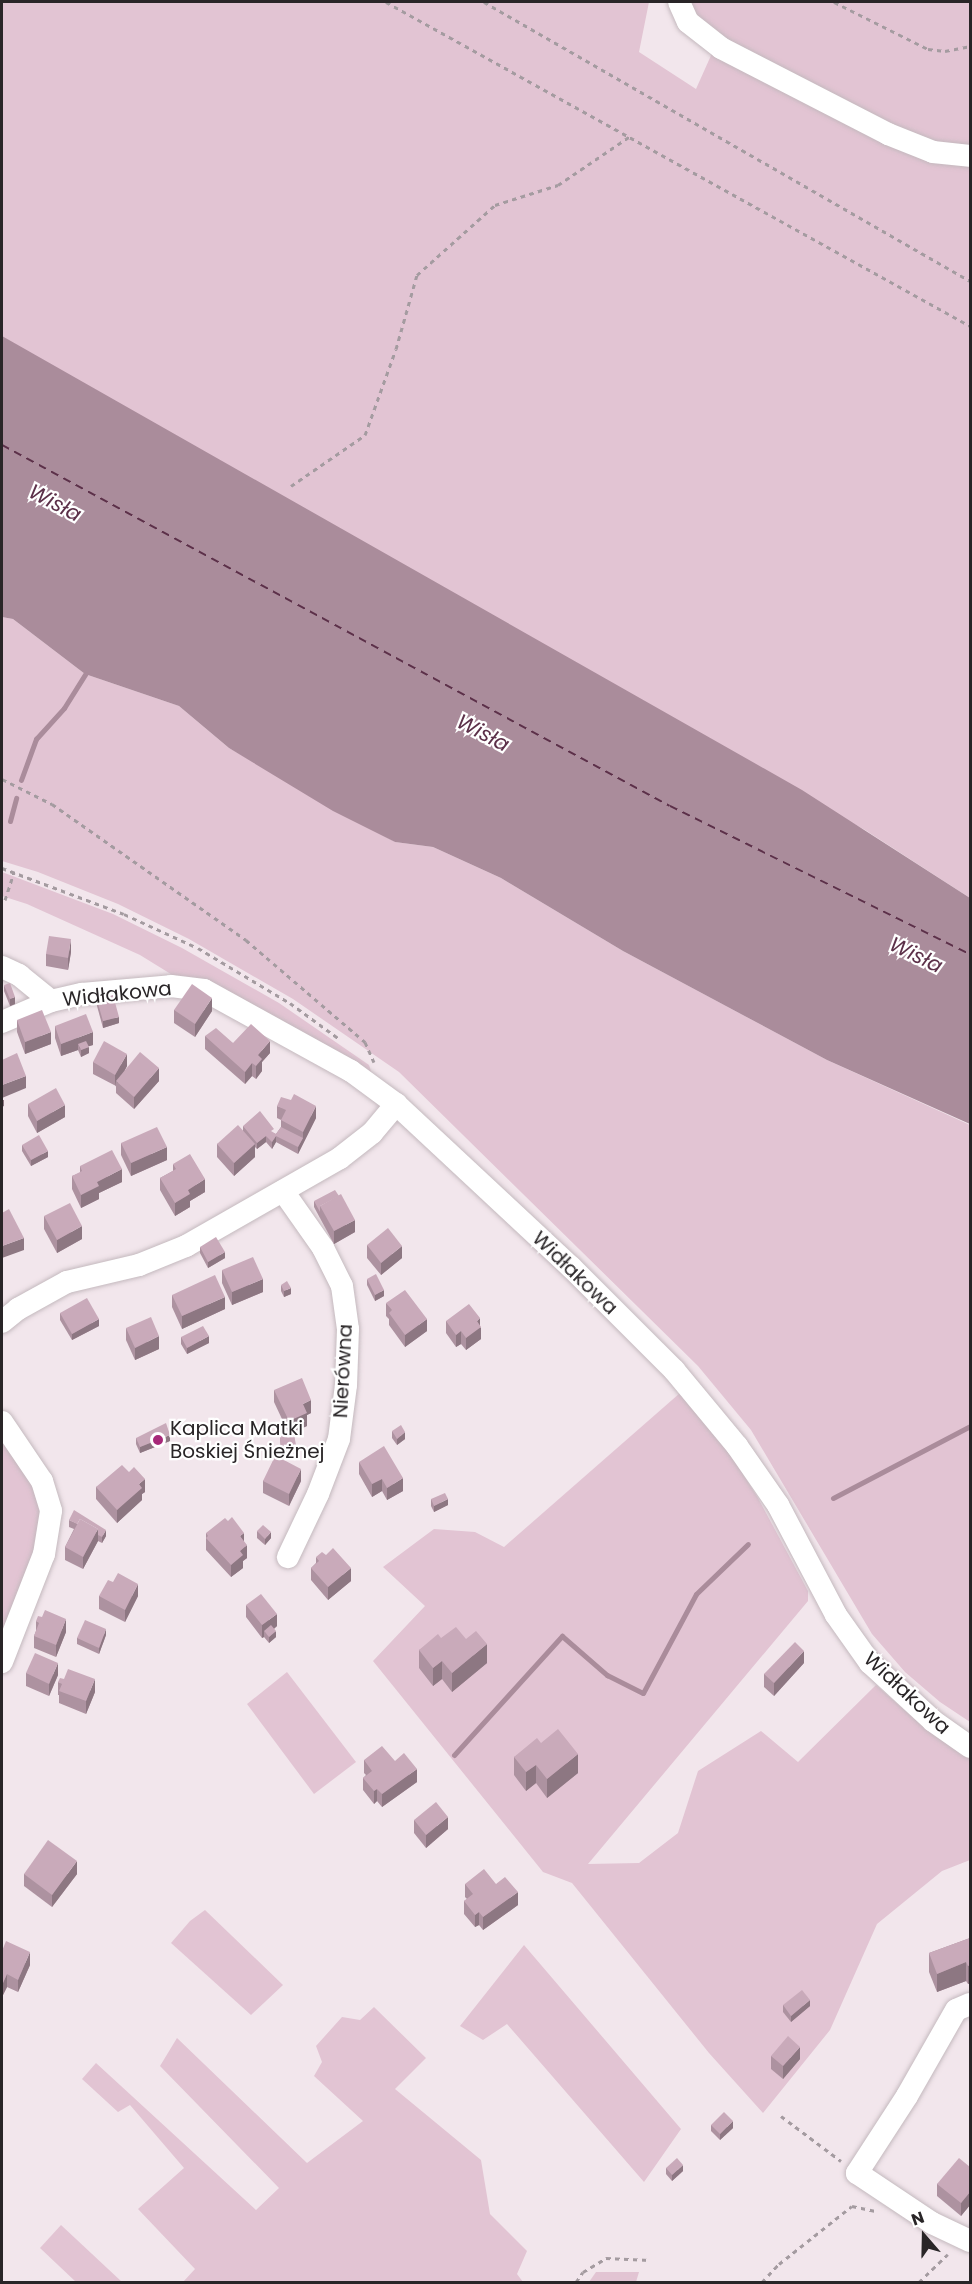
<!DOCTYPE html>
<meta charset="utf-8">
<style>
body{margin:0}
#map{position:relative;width:972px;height:2284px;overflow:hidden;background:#f2e6ec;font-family:Poppins,sans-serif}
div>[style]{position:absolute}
.green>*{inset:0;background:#e2c4d3}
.water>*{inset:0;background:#aa8c9b}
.stream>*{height:5px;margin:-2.5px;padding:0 2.5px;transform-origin:2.5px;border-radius:2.5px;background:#aa8c9b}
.ferry>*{height:1.5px;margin-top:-0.75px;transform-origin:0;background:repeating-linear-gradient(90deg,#5c3049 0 8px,transparent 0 14px)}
.path>*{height:3px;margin-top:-1.5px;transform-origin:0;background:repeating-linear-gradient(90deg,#a49ba0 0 4.5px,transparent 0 9px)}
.roads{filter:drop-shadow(0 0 2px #c4b9be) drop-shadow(0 0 2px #c4b9be)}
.minor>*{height:22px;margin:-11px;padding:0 11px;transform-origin:11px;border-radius:11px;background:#fff}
.wall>*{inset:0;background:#ad92a0}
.shaded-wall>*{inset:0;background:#8d7782}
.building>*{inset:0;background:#c9aaba}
.dots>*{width:16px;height:16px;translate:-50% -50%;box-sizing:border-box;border:3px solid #fff;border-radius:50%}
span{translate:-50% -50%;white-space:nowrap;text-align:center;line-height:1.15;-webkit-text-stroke:4.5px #fff;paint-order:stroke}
.street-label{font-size:20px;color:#292527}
.poi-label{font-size:20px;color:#292527}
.left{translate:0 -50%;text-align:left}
.water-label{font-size:21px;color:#5c3049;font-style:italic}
.frame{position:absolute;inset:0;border:3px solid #292527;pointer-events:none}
.north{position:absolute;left:894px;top:2206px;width:60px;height:60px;-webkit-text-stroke:4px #fff;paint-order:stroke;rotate:340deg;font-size:16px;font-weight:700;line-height:24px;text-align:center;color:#292527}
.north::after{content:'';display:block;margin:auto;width:21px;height:27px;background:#292527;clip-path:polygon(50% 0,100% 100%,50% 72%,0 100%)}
</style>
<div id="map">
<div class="green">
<i style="clip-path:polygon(2px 2px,649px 2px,639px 52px,696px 89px,713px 51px,970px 161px,970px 898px,865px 830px,2px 349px)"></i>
<i style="clip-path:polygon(689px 2px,970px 2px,970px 147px,934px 144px,884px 126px,700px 26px)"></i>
<i style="clip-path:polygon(2px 617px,13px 619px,85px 674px,179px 706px,229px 748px,395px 842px,433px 847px,501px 878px,623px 951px,827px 1060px,970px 1125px,970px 1722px,940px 1702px,905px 1672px,872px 1634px,751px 1430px,698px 1366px,399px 1072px,293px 999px,189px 939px,118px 904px,38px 872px,2px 861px)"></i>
<i style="clip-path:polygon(2px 872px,113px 914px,182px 948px,279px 1003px,369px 1065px,372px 1074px,174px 976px,140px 955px,27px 904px,2px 896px)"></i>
<i style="clip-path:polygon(680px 1393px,728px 1450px,758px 1498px,808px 1591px,808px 1601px,588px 1864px,639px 1863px,678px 1833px,698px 1771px,761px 1731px,798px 1762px,876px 1685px,927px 1730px,970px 1756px,970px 1860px,942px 1871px,877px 1924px,830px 2030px,763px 2113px,709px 2053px,572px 1883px,543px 1872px,373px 1661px,425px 1606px,383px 1567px,434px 1529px,475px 1532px,504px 1547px)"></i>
<i style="clip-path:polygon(2px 1433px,27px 1472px,41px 1503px,43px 1526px,2px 1647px)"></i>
<i style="clip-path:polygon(287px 1672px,356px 1762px,314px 1794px,247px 1704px)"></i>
<i style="clip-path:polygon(205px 1910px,283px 1985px,251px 2015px,171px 1943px,190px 1921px)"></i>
<i style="clip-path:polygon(524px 1945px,681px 2129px,644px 2182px,507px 2024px,483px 2040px,460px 2026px)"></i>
<i style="clip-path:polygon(374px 2007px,426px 2058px,395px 2089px,481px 2160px,490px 2214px,527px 2251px,517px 2274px,523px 2282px,183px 2282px,195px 2269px,138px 2209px,184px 2168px,130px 2105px,118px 2112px,82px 2079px,96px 2063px,256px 2210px,279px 2188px,160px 2066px,177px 2038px,307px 2163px,363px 2121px,314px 2076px,322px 2062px,316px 2046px,342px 2017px,360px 2020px)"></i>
<i style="clip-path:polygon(61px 2225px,122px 2282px,76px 2282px,40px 2248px)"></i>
<i style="clip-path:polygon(596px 2272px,639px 2272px,636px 2282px,589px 2282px)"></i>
</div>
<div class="water">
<i style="clip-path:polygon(2px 336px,802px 790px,970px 898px,970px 1124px,827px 1060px,623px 951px,501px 878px,433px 847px,395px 842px,333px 811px,229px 748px,179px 706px,85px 674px,13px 619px,2px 617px)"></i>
</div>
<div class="stream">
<i style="left:21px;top:780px;width:44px;rotate:-69.9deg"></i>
<i style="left:36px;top:739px;width:42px;rotate:-47.9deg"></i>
<i style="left:64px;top:708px;width:40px;rotate:-58deg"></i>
<i style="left:10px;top:821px;width:24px;rotate:-75deg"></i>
<i style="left:833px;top:1498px;width:155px;rotate:-27.7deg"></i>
<i style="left:454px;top:1755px;width:161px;rotate:-47.8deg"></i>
<i style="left:562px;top:1636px;width:60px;rotate:40.9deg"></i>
<i style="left:607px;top:1675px;width:40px;rotate:26.6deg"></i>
<i style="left:643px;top:1693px;width:112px;rotate:-61.8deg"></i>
<i style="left:696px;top:1594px;width:72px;rotate:-43.9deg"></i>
</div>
<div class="ferry">
<i style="left:2px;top:445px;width:759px;rotate:28.39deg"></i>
<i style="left:670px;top:806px;width:335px;rotate:26.3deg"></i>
</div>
<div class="path">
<i style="left:386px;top:2px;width:668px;rotate:29.02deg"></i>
<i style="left:484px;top:2px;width:560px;rotate:29.86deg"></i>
<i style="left:834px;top:2px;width:105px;rotate:26.6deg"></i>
<i style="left:928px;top:49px;width:17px;rotate:7deg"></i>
<i style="left:945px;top:51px;width:25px;rotate:-11deg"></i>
<i style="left:291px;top:486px;width:90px;rotate:-34.6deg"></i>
<i style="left:365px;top:435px;width:91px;rotate:-70.2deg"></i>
<i style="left:396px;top:349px;width:77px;rotate:-74.2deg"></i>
<i style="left:417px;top:275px;width:105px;rotate:-41.9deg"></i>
<i style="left:495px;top:205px;width:66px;rotate:-17.6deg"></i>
<i style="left:558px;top:185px;width:86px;rotate:-34.1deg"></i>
<i style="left:2px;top:779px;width:56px;rotate:26.6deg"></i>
<i style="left:52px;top:804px;width:237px;rotate:35deg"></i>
<i style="left:246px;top:940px;width:157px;rotate:40.6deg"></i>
<i style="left:365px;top:1042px;width:22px;rotate:66deg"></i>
<i style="left:2px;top:868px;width:130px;rotate:20.7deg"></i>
<i style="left:124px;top:914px;width:81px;rotate:24.7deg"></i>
<i style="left:198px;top:948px;width:107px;rotate:30.9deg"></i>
<i style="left:290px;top:1003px;width:59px;rotate:36.1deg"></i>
<i style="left:5px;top:900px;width:29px;rotate:-72deg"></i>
<i style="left:781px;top:2116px;width:75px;rotate:36.9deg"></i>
<i style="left:576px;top:2282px;width:12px;rotate:-55deg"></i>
<i style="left:583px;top:2272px;width:27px;rotate:-31deg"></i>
<i style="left:606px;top:2258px;width:44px;rotate:2.6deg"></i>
<i style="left:762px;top:2282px;width:25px;rotate:-47deg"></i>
<i style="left:779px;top:2264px;width:93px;rotate:-38.5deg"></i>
<i style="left:852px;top:2206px;width:24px;rotate:12deg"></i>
<i style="left:919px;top:2282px;width:40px;rotate:-44deg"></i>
</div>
<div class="roads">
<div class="minor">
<i style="left:679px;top:2px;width:22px;rotate:66deg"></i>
<i style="left:688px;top:22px;width:42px;rotate:38.2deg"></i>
<i style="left:721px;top:48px;width:188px;rotate:27.2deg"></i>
<i style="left:888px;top:134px;width:48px;rotate:21.8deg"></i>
<i style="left:933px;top:152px;width:37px;rotate:6deg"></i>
<i style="left:2px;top:967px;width:19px;rotate:25deg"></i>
<i style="left:19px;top:975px;width:41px;rotate:39.1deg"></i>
<i style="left:2px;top:1022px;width:53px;rotate:-23.2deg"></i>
<i style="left:51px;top:1001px;width:32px;rotate:-13deg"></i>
<i style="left:82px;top:994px;width:89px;rotate:-5.1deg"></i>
<i style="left:171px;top:986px;width:33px;rotate:7deg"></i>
<i style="left:204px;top:990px;width:168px;rotate:28.9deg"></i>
<i style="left:351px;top:1071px;width:56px;rotate:36.3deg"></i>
<i style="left:396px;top:1104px;width:239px;rotate:43deg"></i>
<i style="left:571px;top:1267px;width:146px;rotate:45deg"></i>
<i style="left:674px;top:1370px;width:99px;rotate:50.3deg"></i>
<i style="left:737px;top:1446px;width:72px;rotate:55.2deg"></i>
<i style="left:778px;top:1505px;width:124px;rotate:62.2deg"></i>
<i style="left:836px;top:1615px;width:59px;rotate:54.7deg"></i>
<i style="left:870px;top:1663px;width:86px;rotate:42.6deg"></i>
<i style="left:933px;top:1721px;width:45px;rotate:35.1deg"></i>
<i style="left:283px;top:1191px;width:70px;rotate:54.9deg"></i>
<i style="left:323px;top:1248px;width:42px;rotate:63.4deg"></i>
<i style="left:342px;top:1286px;width:43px;rotate:82.1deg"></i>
<i style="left:348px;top:1329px;width:56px;rotate:92deg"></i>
<i style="left:346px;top:1385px;width:54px;rotate:97.4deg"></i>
<i style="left:339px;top:1439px;width:59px;rotate:110.9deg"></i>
<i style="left:318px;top:1494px;width:70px;rotate:115.5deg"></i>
<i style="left:2px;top:1322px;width:21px;rotate:-39deg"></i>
<i style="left:18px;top:1309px;width:56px;rotate:-28.9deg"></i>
<i style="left:67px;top:1282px;width:74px;rotate:-13.3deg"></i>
<i style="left:139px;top:1265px;width:51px;rotate:-22deg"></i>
<i style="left:186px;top:1246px;width:177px;rotate:-29.7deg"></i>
<i style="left:340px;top:1158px;width:41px;rotate:-38deg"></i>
<i style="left:372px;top:1133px;width:38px;rotate:-50deg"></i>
<i style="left:2px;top:1422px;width:71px;rotate:55.9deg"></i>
<i style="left:42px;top:1481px;width:31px;rotate:73deg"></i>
<i style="left:51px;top:1511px;width:44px;rotate:99.2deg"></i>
<i style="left:44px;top:1554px;width:116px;rotate:111.3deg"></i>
<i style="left:970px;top:2004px;width:15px;rotate:157deg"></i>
<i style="left:956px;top:2010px;width:99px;rotate:119.7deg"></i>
<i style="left:907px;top:2096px;width:92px;rotate:123deg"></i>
<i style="left:857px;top:2173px;width:90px;rotate:33.7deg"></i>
<i style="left:932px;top:2223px;width:42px;rotate:25.3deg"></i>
</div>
</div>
<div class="wall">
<i style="clip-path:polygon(71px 952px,68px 970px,46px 966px,46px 954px)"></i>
<i style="clip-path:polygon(4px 985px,15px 1004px,10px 1006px,4px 991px)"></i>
<i style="clip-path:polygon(97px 1000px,119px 1023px,103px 1028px,97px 1006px)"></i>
<i style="clip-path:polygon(174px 1010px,212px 1011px,195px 1037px,174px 1023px)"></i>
<i style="clip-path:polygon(17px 1020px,51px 1044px,25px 1054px,17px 1032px)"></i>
<i style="clip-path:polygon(55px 1026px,93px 1045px,88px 1046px,89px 1053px,81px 1057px,78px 1050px,61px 1056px,55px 1038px)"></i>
<i style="clip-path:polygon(205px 1036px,233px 1043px,270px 1053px,262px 1062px,262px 1071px,256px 1079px,252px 1076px,245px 1084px,205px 1049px)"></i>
<i style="clip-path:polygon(93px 1062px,127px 1066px,125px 1070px,159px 1081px,134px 1109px,116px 1093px,116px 1086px,93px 1074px)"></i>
<i style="clip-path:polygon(28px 1104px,65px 1117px,37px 1133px,28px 1116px)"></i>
<i style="clip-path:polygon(277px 1106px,316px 1118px,298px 1154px,276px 1142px,272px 1149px,266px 1142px,257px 1149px,255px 1147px,255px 1157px,234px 1176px,217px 1157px,217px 1144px,243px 1131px,243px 1126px,276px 1134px,281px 1127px,281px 1120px,277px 1118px)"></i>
<i style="clip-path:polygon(121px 1143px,167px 1160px,131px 1176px,121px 1155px)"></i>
<i style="clip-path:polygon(22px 1145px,48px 1157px,31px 1166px,22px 1151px)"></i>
<i style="clip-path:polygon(173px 1164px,205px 1192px,190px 1201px,190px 1207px,175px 1216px,160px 1190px,160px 1178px,173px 1171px)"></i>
<i style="clip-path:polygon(80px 1166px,122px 1182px,99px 1193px,99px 1199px,81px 1208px,72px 1189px,72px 1176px,80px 1173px)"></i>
<i style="clip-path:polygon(314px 1201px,355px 1232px,334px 1244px,314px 1207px)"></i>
<i style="clip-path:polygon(44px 1216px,82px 1239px,57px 1253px,44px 1229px)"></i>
<i style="clip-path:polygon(367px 1245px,402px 1258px,381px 1275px,367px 1258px)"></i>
<i style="clip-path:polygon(200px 1247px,225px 1258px,208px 1268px,200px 1253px)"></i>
<i style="clip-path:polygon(222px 1270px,263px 1292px,232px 1305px,222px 1283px)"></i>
<i style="clip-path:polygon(367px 1279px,384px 1296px,375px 1301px,367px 1285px)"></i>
<i style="clip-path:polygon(281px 1285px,291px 1294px,284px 1297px,281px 1291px)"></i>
<i style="clip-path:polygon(172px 1295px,225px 1309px,182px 1329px,172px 1307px)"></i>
<i style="clip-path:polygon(386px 1303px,427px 1331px,405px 1347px,389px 1325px,389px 1319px,386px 1316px)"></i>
<i style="clip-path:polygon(60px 1313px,99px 1326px,72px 1340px,60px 1320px)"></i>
<i style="clip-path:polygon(446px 1321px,480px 1325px,481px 1339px,466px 1350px,461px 1344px,456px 1347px,446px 1333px)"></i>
<i style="clip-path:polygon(126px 1328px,159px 1349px,135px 1360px,126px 1340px)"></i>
<i style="clip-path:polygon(181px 1337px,209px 1343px,187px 1354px,181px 1344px)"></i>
<i style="clip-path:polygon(274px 1390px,311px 1413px,307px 1415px,307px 1426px,289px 1434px,274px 1402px)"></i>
<i style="clip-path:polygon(392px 1431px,405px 1439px,397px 1445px,392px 1438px)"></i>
<i style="clip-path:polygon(280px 1436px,296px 1445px,296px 1452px,281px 1453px)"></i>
<i style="clip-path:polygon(136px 1438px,170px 1441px,140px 1453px,136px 1444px)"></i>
<i style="clip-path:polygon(284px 1460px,301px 1481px,289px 1506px,263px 1493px,263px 1481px)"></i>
<i style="clip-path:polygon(359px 1462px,403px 1491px,387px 1500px,382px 1491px,372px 1497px,359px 1474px)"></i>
<i style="clip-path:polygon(129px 1472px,145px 1492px,142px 1494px,142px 1500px,117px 1523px,96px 1499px,96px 1487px)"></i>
<i style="clip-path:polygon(431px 1499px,448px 1505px,434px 1512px,431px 1506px)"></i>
<i style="clip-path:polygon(69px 1520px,106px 1536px,102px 1543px,98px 1541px,83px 1569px,65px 1560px,65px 1547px,74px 1529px,69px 1527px)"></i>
<i style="clip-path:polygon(257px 1531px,271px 1538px,265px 1545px,257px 1538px)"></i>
<i style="clip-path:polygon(206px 1533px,244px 1542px,247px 1558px,243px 1561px,243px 1568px,231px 1577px,206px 1550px)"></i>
<i style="clip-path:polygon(316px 1557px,351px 1581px,328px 1600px,311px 1580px,311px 1568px,316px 1563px)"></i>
<i style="clip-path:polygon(99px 1596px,138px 1596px,125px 1622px,99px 1609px)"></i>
<i style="clip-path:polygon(246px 1605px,277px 1626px,274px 1629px,276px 1637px,269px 1643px,264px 1637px,262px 1638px,246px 1617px)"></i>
<i style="clip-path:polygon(36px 1621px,66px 1632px,56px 1657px,34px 1648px,34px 1636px,36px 1631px)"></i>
<i style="clip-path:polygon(106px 1635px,99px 1654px,77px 1644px,77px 1638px)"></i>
<i style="clip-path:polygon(441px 1638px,487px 1663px,452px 1692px,442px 1679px,433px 1686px,419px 1668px,419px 1650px)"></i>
<i style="clip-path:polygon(804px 1663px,774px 1696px,764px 1687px,764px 1674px)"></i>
<i style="clip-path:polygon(26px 1673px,58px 1675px,49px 1696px,26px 1686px)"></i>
<i style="clip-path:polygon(58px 1682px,95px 1692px,86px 1714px,59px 1703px,59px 1695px,58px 1695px)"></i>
<i style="clip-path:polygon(541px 1743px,578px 1773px,547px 1798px,536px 1783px,526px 1791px,514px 1775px,514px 1757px)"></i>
<i style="clip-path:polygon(364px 1760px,395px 1761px,417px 1782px,382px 1807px,377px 1801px,374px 1804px,363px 1790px,363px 1778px,366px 1775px,364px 1773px)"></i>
<i style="clip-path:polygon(414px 1820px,448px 1829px,426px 1848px,414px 1833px)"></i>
<i style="clip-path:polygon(24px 1874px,77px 1874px,52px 1907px,24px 1886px)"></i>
<i style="clip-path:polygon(465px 1884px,496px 1884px,518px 1905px,483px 1930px,479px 1925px,475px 1927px,464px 1914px,464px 1901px,467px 1899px,465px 1897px)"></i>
<i style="clip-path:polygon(970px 1938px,970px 1983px,968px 1984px,966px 1981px,937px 1992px,929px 1972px,929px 1953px)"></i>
<i style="clip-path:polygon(2px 1951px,30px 1965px,18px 1992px,7px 1987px,3px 1995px,2px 1995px)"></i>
<i style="clip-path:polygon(783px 2005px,810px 2006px,791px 2022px,783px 2012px)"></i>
<i style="clip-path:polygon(771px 2056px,800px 2059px,783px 2079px,771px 2069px)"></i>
<i style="clip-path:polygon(711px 2125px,733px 2128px,720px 2140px,711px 2131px)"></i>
<i style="clip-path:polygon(970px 2167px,970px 2205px,961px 2216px,937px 2196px,937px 2184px)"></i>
<i style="clip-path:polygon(666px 2168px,683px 2171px,672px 2181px,666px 2174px)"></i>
</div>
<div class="shaded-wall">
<i style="clip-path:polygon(71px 939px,71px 952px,68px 970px,68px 958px)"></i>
<i style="clip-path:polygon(15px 997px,15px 1004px,10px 1006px,10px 999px)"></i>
<i style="clip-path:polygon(212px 998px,212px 1011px,195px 1037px,195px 1024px)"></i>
<i style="clip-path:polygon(119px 1017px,119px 1023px,103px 1028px,103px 1021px)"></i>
<i style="clip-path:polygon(51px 1032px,51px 1044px,25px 1054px,25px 1042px)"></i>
<i style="clip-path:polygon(93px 1032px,93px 1045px,80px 1049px,78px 1044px,78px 1050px,61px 1056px,61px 1044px)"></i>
<i style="clip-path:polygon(270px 1041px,270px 1053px,262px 1062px,262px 1071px,256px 1079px,256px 1066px,258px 1055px)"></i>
<i style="clip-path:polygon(89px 1047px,89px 1053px,81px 1057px,81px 1050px)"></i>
<i style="clip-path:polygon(127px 1054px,127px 1066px,118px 1083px,116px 1081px,115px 1087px,115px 1075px)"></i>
<i style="clip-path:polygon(252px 1063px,252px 1076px,245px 1084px,245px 1072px)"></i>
<i style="clip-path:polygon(159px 1068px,159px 1081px,134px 1109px,134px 1097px)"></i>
<i style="clip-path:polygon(26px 1076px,26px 1088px,2px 1098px,2px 1085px)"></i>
<i style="clip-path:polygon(2px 1100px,4px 1100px,4px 1106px,2px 1107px)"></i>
<i style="clip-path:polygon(65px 1105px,65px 1117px,37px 1133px,37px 1121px)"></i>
<i style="clip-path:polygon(316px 1106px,316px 1118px,298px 1154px,298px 1147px,303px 1138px,303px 1132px)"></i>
<i style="clip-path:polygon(266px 1136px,266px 1142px,257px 1149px,257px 1143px)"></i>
<i style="clip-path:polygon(276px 1136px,276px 1142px,272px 1149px,272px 1142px)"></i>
<i style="clip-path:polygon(255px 1144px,255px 1157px,234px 1176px,234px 1163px)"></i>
<i style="clip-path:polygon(167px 1147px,167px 1160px,131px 1176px,131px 1163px)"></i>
<i style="clip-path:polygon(48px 1151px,48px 1157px,31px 1166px,31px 1160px)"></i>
<i style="clip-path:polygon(122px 1169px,122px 1182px,99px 1193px,99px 1199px,81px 1208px,81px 1195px,97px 1182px)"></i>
<i style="clip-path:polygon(205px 1179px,205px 1192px,190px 1201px,190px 1207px,175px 1216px,175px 1203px,188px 1190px)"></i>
<i style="clip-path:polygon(355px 1220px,355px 1232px,334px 1244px,334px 1231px)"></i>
<i style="clip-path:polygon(82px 1226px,82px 1239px,57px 1253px,57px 1240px)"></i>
<i style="clip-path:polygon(24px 1238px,24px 1250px,2px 1258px,2px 1246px)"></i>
<i style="clip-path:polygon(402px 1246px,402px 1258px,381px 1275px,381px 1263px)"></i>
<i style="clip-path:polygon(225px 1252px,225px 1258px,208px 1268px,208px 1262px)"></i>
<i style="clip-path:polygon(263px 1279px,263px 1292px,232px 1305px,232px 1292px)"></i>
<i style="clip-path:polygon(291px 1288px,291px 1294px,284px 1297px,284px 1291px)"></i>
<i style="clip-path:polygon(384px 1290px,384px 1296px,375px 1301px,375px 1295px)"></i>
<i style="clip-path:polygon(225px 1297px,225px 1309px,182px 1329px,182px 1316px)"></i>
<i style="clip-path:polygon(480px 1318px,480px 1328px,481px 1327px,481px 1339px,466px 1350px,466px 1338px,477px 1321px)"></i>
<i style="clip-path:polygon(99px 1319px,99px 1326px,72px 1340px,72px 1334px)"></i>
<i style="clip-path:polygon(427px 1319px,427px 1331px,405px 1347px,405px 1335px)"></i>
<i style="clip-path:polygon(461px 1331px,461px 1344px,456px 1347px,456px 1335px)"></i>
<i style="clip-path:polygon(159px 1336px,159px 1349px,135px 1360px,135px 1348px)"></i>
<i style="clip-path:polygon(209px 1336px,209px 1343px,187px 1354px,187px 1348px)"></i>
<i style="clip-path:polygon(311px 1400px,311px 1413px,307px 1415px,307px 1426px,289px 1434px,289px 1421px,303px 1404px)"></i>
<i style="clip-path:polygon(405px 1432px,405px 1439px,397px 1445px,397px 1439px)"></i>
<i style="clip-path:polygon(170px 1435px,170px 1441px,140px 1453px,140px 1447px)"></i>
<i style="clip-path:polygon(301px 1469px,301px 1481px,289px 1506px,289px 1494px)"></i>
<i style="clip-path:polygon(403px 1478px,403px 1491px,387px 1500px,387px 1488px)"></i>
<i style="clip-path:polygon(145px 1479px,145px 1492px,142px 1494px,142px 1500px,117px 1523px,117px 1510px,139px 1484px)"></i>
<i style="clip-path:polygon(382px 1479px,382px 1491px,372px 1497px,372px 1484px)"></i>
<i style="clip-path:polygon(448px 1499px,448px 1505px,434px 1512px,434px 1506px)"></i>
<i style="clip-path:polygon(98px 1529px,98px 1541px,83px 1569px,83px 1557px)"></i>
<i style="clip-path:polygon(106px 1530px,106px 1536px,102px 1543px,102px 1537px)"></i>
<i style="clip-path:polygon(271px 1532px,271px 1538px,265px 1545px,265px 1539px)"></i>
<i style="clip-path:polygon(244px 1533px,244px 1545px,240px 1536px)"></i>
<i style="clip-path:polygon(247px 1545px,247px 1558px,243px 1561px,243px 1568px,231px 1577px,231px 1565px,240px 1551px)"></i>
<i style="clip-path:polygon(351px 1568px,351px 1581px,328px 1600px,328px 1587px)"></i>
<i style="clip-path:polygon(138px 1584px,138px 1596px,125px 1622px,125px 1610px)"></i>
<i style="clip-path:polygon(277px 1614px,277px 1626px,267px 1634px,264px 1631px,264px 1637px,262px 1638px,262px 1625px)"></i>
<i style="clip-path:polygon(66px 1619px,66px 1632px,56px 1657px,56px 1645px)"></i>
<i style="clip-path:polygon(106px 1629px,106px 1635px,99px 1654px,99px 1648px)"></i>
<i style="clip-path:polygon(276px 1631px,276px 1637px,269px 1643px,269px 1637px)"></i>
<i style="clip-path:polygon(487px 1644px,487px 1663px,452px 1692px,452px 1673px)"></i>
<i style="clip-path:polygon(804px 1651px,804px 1663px,774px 1696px,774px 1683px)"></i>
<i style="clip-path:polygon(442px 1661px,442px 1679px,433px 1686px,433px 1668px)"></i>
<i style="clip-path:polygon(58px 1663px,58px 1675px,49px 1696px,49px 1684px)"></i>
<i style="clip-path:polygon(95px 1679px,95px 1692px,86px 1714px,86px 1701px)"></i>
<i style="clip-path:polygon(578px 1754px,578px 1773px,547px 1798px,547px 1779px)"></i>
<i style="clip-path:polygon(536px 1765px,536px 1783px,526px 1791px,526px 1772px)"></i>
<i style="clip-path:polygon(417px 1769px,417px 1782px,382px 1807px,382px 1794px)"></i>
<i style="clip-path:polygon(377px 1789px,377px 1801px,374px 1804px,374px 1791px)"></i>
<i style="clip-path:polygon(448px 1817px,448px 1829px,426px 1848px,426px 1835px)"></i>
<i style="clip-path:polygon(77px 1861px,77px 1874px,52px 1907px,52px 1895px)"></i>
<i style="clip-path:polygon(518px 1892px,518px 1905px,483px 1930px,483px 1917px)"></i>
<i style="clip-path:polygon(479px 1912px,479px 1925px,475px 1927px,475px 1915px)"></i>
<i style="clip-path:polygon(30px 1952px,30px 1965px,18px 1992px,18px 1980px)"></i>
<i style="clip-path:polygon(966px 1962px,966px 1981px,937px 1992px,937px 1974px)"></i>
<i style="clip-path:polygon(970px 1965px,970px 1983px,968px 1984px,968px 1966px)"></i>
<i style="clip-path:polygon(7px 1974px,7px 1987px,3px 1995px,3px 1983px)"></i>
<i style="clip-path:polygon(810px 2000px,810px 2006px,791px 2022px,791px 2016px)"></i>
<i style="clip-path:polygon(800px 2047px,800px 2059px,783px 2079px,783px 2066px)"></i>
<i style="clip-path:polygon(733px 2121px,733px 2128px,720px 2140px,720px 2134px)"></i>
<i style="clip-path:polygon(683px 2165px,683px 2171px,672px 2181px,672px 2175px)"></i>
<i style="clip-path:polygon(970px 2192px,970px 2205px,961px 2216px,961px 2203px)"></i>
</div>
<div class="building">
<i style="clip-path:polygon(49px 936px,71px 939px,68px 958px,46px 954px)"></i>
<i style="clip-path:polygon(10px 983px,15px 997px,10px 999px,4px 985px)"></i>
<i style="clip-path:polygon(192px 984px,212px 998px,195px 1024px,174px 1010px)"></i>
<i style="clip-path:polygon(113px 995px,119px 1017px,103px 1021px,97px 1000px)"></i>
<i style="clip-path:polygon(42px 1010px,51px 1032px,25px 1042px,17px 1020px)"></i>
<i style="clip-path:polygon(86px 1014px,93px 1032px,61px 1044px,55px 1026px)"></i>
<i style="clip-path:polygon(251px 1024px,270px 1041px,258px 1055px,262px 1059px,256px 1066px,252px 1063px,245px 1072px,205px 1036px,216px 1028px,233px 1043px)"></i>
<i style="clip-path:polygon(86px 1041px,89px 1047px,81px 1050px,78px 1044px)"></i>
<i style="clip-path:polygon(104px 1041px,127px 1054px,115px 1075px,93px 1062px)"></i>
<i style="clip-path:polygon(140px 1052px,159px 1068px,134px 1097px,116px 1081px)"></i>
<i style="clip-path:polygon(17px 1053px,26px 1076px,2px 1085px,2px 1060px)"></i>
<i style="clip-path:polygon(56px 1088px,65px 1105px,37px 1121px,28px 1104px)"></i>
<i style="clip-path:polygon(294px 1094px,316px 1106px,303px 1132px,281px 1120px,286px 1110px,277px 1106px,281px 1097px,291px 1100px)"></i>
<i style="clip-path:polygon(260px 1111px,274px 1129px,271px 1131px,276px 1134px,281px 1127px,303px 1138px,298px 1147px,276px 1136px,272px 1142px,266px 1136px,257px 1143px,243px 1126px)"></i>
<i style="clip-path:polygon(238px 1125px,255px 1144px,234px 1163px,217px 1144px)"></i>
<i style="clip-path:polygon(157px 1127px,167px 1147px,131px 1163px,121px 1143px)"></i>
<i style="clip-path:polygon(39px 1135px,48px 1151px,31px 1160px,22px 1145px)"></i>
<i style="clip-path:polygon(112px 1150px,122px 1169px,97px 1182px,99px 1186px,81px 1195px,72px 1176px,82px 1171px,80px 1166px)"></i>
<i style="clip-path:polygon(190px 1154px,205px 1179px,188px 1190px,190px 1194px,175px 1203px,160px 1178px,176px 1169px,173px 1164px)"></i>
<i style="clip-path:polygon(335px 1190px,339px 1196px,320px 1206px,320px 1212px,314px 1201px)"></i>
<i style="clip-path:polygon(341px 1194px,355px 1220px,334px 1231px,320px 1206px)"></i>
<i style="clip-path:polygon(70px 1203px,82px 1226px,57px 1240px,44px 1216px)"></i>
<i style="clip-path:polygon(9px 1209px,24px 1238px,2px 1246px,2px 1213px)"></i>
<i style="clip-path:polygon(388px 1228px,402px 1246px,381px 1263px,367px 1245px)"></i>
<i style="clip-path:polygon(216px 1237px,225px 1252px,208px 1262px,200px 1247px)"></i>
<i style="clip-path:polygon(253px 1257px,263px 1279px,232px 1292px,222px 1270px)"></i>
<i style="clip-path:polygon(376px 1274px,384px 1290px,375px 1295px,367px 1279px)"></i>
<i style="clip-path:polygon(215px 1275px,225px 1297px,182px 1316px,172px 1295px)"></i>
<i style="clip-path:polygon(287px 1281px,291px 1288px,284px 1291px,281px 1285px)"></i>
<i style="clip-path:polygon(405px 1290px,427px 1319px,405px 1335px,389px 1313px,392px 1310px,386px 1303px)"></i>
<i style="clip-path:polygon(87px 1298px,99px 1319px,72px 1334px,60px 1313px)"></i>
<i style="clip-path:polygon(469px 1304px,480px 1318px,477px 1321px,481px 1327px,466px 1338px,461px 1331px,456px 1335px,446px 1321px)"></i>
<i style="clip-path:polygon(151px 1317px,159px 1336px,135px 1348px,126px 1328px)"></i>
<i style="clip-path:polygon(203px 1326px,209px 1336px,187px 1348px,181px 1337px)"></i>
<i style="clip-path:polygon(302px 1378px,311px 1400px,303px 1404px,307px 1413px,289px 1421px,274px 1390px)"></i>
<i style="clip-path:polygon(166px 1423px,170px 1435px,140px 1447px,136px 1438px)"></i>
<i style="clip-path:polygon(401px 1425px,405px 1432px,397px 1439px,392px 1431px)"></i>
<i style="clip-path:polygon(294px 1434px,296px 1445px,281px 1447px,280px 1436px)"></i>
<i style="clip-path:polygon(384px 1446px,403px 1478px,387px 1488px,382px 1479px,372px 1484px,359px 1462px)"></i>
<i style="clip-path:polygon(277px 1452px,284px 1455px,282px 1459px,301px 1469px,289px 1494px,263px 1481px)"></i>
<i style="clip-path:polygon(122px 1465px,129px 1472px,134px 1467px,145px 1479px,139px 1484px,142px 1488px,117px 1510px,96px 1487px)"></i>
<i style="clip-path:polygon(445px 1493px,448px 1499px,434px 1506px,431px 1499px)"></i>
<i style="clip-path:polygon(74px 1510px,106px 1530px,102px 1537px,98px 1535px,98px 1529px,80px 1519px,77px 1524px,69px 1520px)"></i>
<i style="clip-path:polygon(232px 1517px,244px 1533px,240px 1536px,247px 1545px,240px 1551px,243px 1555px,231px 1565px,206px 1538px,208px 1536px,206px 1533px,225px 1518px,228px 1521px)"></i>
<i style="clip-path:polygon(80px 1519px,98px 1529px,83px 1557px,65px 1547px)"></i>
<i style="clip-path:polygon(263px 1525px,271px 1532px,265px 1539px,257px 1531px)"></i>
<i style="clip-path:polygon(333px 1548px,351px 1568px,328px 1587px,311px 1568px,319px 1561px,316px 1557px,322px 1552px,326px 1555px)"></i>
<i style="clip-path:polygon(118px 1573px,138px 1584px,125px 1610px,99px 1596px,108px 1580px,113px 1582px)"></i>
<i style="clip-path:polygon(261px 1594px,277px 1614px,262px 1625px,246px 1605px)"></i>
<i style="clip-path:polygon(45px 1610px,66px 1619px,56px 1645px,34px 1636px,39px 1623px,36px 1621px,38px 1616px,42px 1617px)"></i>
<i style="clip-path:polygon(85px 1620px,106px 1629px,99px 1648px,77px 1638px)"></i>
<i style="clip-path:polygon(271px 1625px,276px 1631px,269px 1637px,264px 1631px)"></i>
<i style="clip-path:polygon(456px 1627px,466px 1639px,476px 1631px,487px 1644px,452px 1673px,442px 1661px,433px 1668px,419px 1650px,438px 1634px,441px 1638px)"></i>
<i style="clip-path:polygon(795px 1642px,804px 1651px,774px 1683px,764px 1674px)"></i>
<i style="clip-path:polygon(35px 1653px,58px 1663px,49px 1684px,26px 1673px)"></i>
<i style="clip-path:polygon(68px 1669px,95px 1679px,86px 1701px,59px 1691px,62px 1684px,58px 1682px,60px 1678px,64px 1679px)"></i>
<i style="clip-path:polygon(558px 1729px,578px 1754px,547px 1779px,536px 1765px,526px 1772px,514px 1757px,537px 1738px,541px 1743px)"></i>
<i style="clip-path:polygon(382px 1746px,395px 1761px,404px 1753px,417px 1769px,382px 1794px,377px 1789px,374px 1791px,363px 1778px,372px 1771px,364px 1760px)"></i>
<i style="clip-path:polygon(436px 1802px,448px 1817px,426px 1835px,414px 1820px)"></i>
<i style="clip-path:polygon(48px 1840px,77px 1861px,52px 1895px,24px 1874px)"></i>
<i style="clip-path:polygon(484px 1869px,496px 1884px,505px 1877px,518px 1892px,483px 1917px,479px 1912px,475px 1915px,464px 1901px,473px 1894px,465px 1884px)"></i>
<i style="clip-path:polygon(970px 1938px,970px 1965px,968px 1966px,966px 1962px,937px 1974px,929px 1953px)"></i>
<i style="clip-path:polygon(6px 1941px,30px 1952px,18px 1980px,7px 1974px,3px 1983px,2px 1982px,2px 1951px)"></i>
<i style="clip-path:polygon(802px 1990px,810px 2000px,791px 2016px,783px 2005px)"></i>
<i style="clip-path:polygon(788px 2036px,800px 2047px,783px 2066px,771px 2056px)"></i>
<i style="clip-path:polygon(724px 2112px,733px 2121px,720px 2134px,711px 2125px)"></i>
<i style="clip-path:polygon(677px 2158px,683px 2165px,672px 2175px,666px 2168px)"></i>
<i style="clip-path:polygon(959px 2158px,970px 2167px,970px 2192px,961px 2203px,937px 2184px)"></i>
</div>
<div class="dots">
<i style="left:158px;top:1440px;background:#a72879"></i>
</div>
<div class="street-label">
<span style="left:117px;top:994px;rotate:-6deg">Widłakowa</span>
<span style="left:575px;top:1273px;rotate:44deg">Widłakowa</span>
<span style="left:343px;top:1371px;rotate:-87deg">Nierówna</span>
<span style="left:907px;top:1693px;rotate:43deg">Widłakowa</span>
</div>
<div class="poi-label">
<span class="left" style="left:170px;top:1440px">Kaplica Matki<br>Boskiej Śnieżnej</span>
</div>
<div class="water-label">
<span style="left:55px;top:503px;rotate:28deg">Wisła</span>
<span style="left:483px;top:733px;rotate:28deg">Wisła</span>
<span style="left:916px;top:955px;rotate:26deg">Wisła</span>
</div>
<div class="frame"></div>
<div class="north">N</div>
</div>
